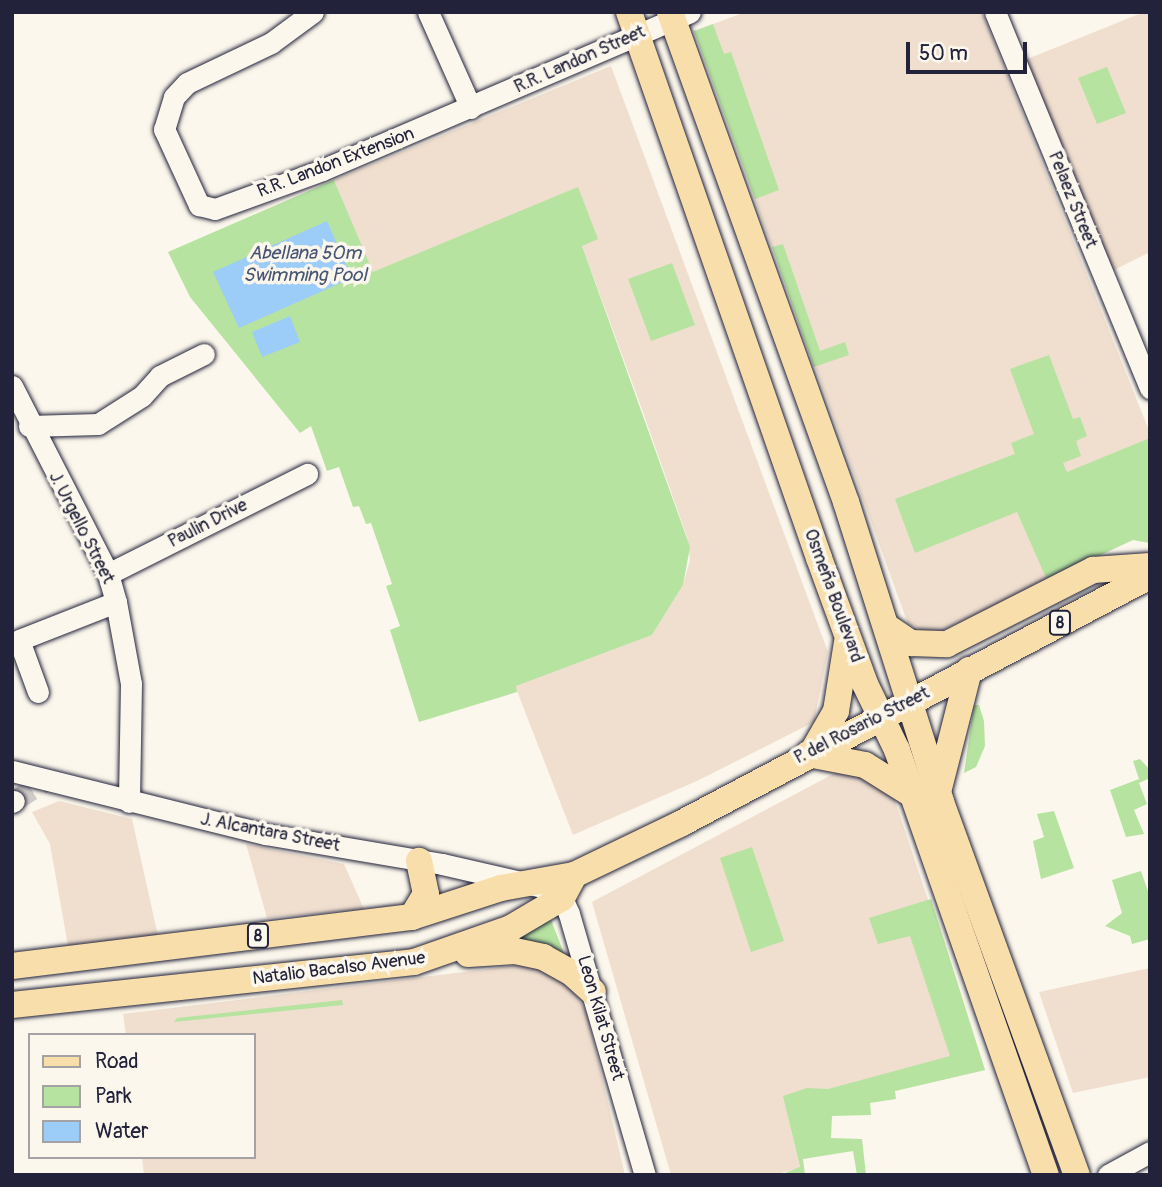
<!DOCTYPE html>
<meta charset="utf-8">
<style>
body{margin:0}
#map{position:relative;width:1162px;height:1187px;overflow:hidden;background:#fbf7ec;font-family:Pangolin,sans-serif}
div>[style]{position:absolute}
.built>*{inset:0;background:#f0dfcf}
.green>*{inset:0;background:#b6e3a0}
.water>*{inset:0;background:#9cccf8}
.minor-tunnel>*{height:21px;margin-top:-10.5px;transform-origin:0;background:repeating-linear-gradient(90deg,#d0ccc9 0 21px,transparent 0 31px)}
.roads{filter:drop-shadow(0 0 2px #22223b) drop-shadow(0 0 2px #22223b)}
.minor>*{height:21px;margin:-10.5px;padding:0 10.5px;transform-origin:10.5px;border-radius:10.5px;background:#fbf7ec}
.major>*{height:26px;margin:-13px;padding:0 13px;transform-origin:13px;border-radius:13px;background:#f8deab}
span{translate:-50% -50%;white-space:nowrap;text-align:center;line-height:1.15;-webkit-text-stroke:7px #fbf7ec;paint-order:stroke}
.shield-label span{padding:2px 5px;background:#fbf7ec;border:2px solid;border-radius:5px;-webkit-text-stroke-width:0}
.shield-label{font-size:16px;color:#22223b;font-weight:700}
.street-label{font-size:18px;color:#22223b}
.water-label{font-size:19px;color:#475574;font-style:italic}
.frame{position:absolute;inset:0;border:14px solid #22223b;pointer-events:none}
.legend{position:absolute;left:28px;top:1033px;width:228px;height:126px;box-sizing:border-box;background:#fbf7ec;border:2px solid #a4a2a5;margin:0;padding:9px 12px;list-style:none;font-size:21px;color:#22223b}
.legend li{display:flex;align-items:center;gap:14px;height:35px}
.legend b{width:35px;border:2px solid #a4a2a5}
.scale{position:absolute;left:906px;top:42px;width:121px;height:32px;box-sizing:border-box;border:4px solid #22223b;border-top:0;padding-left:9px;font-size:21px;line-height:24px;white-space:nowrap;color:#22223b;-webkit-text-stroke:5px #fbf7ec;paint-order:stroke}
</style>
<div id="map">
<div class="built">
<i style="clip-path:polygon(746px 12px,982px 12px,1150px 433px,1150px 543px,1131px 539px,943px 630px,924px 631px,908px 624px,694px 31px)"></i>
<i style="clip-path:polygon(1144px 12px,1150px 12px,1150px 252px,1112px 271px,1020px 62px)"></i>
<i style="clip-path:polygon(611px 66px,828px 652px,814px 722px,699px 780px,573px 835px,515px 686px,652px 635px,683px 585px,690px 560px,687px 537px,639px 401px,582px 246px,372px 272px,334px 180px)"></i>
<i style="clip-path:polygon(837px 772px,867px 779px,894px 798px,985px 1070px,788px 1116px,800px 1168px,773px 1175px,671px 1175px,592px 902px)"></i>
<i style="clip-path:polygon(59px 801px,132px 819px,158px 936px,68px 946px,50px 844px,32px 812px)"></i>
<i style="clip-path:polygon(246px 844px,344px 864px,364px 909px,267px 918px)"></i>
<i style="clip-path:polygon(521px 965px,552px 971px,576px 993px,587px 1013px,625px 1175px,144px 1175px,142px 1157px,254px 1157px,254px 1035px,126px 1035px,123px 1014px)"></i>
<i style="clip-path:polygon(1150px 968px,1150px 1077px,1073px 1093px,1039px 992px)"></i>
</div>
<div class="green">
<i style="clip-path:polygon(713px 24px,724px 54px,731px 52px,779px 190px,755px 199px,694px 31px)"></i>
<i style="clip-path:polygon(1107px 67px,1126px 113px,1097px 124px,1078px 78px)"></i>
<i style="clip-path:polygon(334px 180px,373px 272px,578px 187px,598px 239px,582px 246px,690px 547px,683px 585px,652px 635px,516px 686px,517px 692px,419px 722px,390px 630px,400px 626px,386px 586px,392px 584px,371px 523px,366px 524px,359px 506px,353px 507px,339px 467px,327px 471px,311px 426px,300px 433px,190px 297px,168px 252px)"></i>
<i style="clip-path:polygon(783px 244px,820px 351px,845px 342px,849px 355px,814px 367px,772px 247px)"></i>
<i style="clip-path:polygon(672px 263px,695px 325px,651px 341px,628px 279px)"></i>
<i style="clip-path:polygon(1049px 355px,1073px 419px,1080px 417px,1087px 436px,1076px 441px,1081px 456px,1063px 463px,1067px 472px,1150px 438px,1150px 543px,1133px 540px,1047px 580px,1017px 512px,915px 553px,895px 499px,1015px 454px,1011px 443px,1034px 434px,1010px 369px)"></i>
<i style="clip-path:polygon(974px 705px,979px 705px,984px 721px,985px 746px,976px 767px,964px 773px)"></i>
<i style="clip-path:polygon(1140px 759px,1150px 770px,1150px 778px,1139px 783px,1147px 804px,1134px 810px,1144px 834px,1126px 837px,1110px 790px,1139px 779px,1133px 761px)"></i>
<i style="clip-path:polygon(1054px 811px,1074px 868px,1041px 879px,1033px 841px,1044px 837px,1037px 814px)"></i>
<i style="clip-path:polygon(752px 847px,784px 941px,751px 952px,720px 858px)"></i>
<i style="clip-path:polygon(1141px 871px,1150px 897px,1150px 939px,1132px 944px,1130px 936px,1105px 926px,1122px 913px,1112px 880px)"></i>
<i style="clip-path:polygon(931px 899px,985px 1070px,895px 1091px,896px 1099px,870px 1103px,871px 1115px,832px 1116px,831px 1138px,862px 1139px,866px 1175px,857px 1175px,853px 1151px,803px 1159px,805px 1175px,780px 1175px,800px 1167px,783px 1096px,807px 1088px,828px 1089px,950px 1056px,910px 936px,878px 944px,869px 918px)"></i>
<i style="clip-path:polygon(551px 920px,565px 956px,507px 940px,525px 932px)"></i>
<i style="clip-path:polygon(342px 1000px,343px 1005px,174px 1022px,177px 1018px)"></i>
</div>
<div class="water">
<i style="clip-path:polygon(327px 221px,352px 278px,239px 328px,213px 272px)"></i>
<i style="clip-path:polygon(290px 316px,300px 342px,262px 357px,252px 332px)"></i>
</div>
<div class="minor-tunnel">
<i style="left:14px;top:801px;width:37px;rotate:-33deg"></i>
</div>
<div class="roads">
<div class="minor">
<i style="left:313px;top:12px;width:52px;rotate:143.6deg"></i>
<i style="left:271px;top:43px;width:93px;rotate:154.5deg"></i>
<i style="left:187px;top:83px;width:19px;rotate:133deg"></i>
<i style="left:174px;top:97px;width:34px;rotate:107deg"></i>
<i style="left:164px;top:129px;width:84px;rotate:65.3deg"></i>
<i style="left:199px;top:205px;width:16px;rotate:14deg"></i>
<i style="left:215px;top:209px;width:114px;rotate:-20deg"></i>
<i style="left:322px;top:170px;width:400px;rotate:-23.2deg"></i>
<i style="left:428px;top:12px;width:105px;rotate:65.9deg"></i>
<i style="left:995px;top:12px;width:407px;rotate:67.6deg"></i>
<i style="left:12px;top:386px;width:211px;rotate:62.9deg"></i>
<i style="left:108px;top:574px;width:29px;rotate:74deg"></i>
<i style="left:116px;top:602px;width:83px;rotate:79.6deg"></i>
<i style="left:131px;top:684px;width:118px;rotate:91deg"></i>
<i style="left:29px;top:426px;width:69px;rotate:-1.7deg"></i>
<i style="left:98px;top:424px;width:52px;rotate:-32.5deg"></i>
<i style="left:142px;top:396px;width:27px;rotate:-48deg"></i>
<i style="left:160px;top:376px;width:49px;rotate:-26.6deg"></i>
<i style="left:108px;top:574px;width:223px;rotate:-26.7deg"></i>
<i style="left:38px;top:692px;width:55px;rotate:-110.1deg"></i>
<i style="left:19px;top:640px;width:104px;rotate:-21.4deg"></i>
<i style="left:12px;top:771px;width:261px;rotate:14deg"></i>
<i style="left:265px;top:834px;width:180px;rotate:9.6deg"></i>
<i style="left:442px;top:864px;width:112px;rotate:12.9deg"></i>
<i style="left:551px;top:889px;width:14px;rotate:39deg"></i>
<i style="left:562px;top:898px;width:17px;rotate:66deg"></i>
<i style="left:569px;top:914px;width:272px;rotate:73.8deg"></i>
<i style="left:12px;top:802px;width:2px;rotate:-27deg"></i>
<i style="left:1108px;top:1175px;width:48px;rotate:-28.7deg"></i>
</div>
<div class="major">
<i style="left:629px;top:12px;width:578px;rotate:70.81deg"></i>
<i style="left:819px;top:558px;width:134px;rotate:69.9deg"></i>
<i style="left:865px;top:684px;width:73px;rotate:64.1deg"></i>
<i style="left:897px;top:750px;width:450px;rotate:70.7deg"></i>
<i style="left:670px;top:12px;width:521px;rotate:70.24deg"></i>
<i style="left:846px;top:502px;width:315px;rotate:72.4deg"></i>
<i style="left:941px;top:802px;width:397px;rotate:70deg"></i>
<i style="left:887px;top:627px;width:29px;rotate:34deg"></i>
<i style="left:911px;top:643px;width:36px;rotate:2deg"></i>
<i style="left:947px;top:644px;width:164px;rotate:-26.9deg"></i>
<i style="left:1093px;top:570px;width:57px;rotate:-4deg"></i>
<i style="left:813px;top:751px;width:46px;rotate:-60.1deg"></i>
<i style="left:836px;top:711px;width:70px;rotate:-80.9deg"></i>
<i style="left:808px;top:754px;width:58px;rotate:10.9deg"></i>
<i style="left:865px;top:765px;width:57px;rotate:32deg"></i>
<i style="left:938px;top:792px;width:126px;rotate:-75.7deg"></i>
<i style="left:412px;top:917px;width:27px;rotate:-59deg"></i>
<i style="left:426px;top:894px;width:34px;rotate:-102deg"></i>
<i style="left:468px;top:954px;width:47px;rotate:-3.7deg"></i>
<i style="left:515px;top:951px;width:29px;rotate:12deg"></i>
<i style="left:543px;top:957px;width:33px;rotate:29deg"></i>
<i style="left:572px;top:973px;width:28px;rotate:42deg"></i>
<i style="left:12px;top:966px;width:403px;rotate:-7deg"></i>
<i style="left:412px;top:917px;width:94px;rotate:-18deg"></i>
<i style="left:501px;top:888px;width:74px;rotate:-10.1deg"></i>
<i style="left:574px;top:875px;width:118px;rotate:-25.7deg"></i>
<i style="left:680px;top:824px;width:531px;rotate:-27.82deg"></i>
<i style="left:12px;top:1005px;width:404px;rotate:-6.1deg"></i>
<i style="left:414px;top:962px;width:103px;rotate:-19.3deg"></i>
<i style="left:511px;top:928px;width:59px;rotate:-30.5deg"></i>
<i style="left:562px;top:898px;width:26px;rotate:-62deg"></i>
</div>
</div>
<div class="shield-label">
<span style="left:1060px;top:623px">8</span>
<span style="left:258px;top:936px">8</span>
</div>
<div class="street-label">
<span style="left:580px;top:60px;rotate:-24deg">R.R. Landon Street</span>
<span style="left:336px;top:163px;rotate:-21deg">R.R. Landon Extension</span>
<span style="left:1072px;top:200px;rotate:68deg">Pelaez Street</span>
<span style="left:208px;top:524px;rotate:-27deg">Paulin Drive</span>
<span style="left:81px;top:528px;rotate:63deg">J. Urgello Street</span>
<span style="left:833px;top:596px;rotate:70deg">Osmeña Boulevard</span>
<span style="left:862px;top:726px;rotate:-27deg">P. del Rosario Street</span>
<span style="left:270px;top:833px;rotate:11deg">J. Alcantara Street</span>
<span style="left:339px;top:969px;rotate:-7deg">Natalio Bacalso Avenue</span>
<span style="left:600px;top:1018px;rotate:74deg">Leon Kilat Street</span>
</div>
<div class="water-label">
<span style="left:305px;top:265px">Abellana 50m<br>Swimming Pool</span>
</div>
<div class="frame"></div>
<ul class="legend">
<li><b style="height:9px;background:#f8deab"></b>Road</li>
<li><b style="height:19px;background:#b6e3a0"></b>Park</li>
<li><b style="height:19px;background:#9cccf8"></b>Water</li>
</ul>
<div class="scale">50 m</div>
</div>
